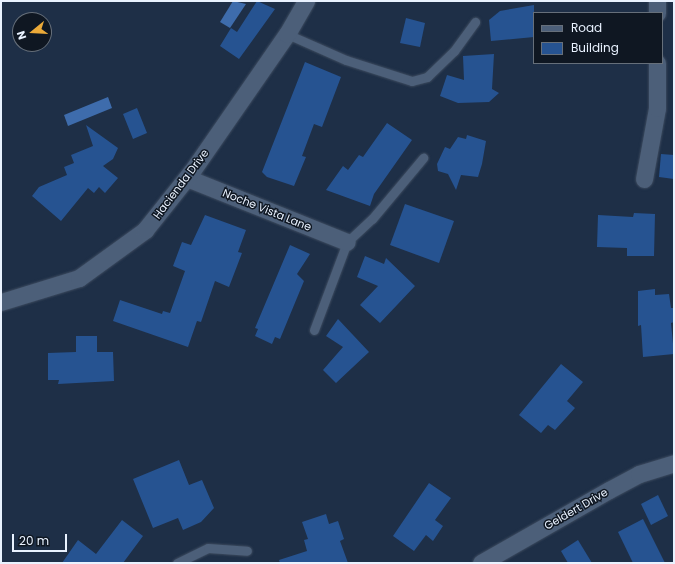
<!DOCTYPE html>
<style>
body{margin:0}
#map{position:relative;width:675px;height:564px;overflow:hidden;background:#1e2f47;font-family:Poppins,sans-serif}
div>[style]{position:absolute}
.water>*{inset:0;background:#3e6cac}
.building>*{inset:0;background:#265391}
.roads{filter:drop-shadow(0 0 1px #3d4b5f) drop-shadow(0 0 1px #3d4b5f)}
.service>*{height:9px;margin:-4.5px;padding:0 4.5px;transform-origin:4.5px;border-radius:4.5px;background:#4c5f79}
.minor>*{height:17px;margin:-8.5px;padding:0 8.5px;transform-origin:8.5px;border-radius:8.5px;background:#4c5f79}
span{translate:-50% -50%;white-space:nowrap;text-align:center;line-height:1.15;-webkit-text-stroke:3px #0f1722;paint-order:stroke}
.street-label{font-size:11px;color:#e9f2ff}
.frame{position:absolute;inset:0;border:2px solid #e9f2ff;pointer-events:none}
.legend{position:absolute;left:533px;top:12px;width:130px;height:52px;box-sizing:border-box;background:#0f1722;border:1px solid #666f7a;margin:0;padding:5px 7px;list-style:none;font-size:12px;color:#e9f2ff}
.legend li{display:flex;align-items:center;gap:8px;height:20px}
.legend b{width:20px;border:1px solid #666f7a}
.north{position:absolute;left:12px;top:12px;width:40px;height:40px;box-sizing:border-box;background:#0f1722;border:1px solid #666f7a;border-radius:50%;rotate:252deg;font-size:11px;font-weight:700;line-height:16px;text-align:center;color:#e9f2ff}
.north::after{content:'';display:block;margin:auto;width:14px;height:18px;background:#ebaa39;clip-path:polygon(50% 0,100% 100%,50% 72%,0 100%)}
.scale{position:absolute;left:12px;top:534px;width:55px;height:18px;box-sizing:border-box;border:2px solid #e9f2ff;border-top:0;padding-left:5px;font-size:12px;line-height:14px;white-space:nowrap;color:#e9f2ff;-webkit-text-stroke:3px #0f1722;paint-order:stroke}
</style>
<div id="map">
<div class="water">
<i style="clip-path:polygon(233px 1px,246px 4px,230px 28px,220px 22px)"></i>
<i style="clip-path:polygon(108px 97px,112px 108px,68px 126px,64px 115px)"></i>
</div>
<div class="building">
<i style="clip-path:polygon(257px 1px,275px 9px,239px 59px,220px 46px,231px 28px,237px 32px)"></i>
<i style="clip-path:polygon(534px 5px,534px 37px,491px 41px,489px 20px,500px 11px)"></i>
<i style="clip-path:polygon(406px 18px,425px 23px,420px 47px,400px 43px)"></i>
<i style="clip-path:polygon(494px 54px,492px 89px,499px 93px,489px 102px,458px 103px,440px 96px,447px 75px,464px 80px,463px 56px)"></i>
<i style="clip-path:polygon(305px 62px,341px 77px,322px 127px,314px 124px,302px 156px,306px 157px,294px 186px,267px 177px,262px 172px)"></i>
<i style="clip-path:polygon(137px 108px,147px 133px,133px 139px,123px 114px)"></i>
<i style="clip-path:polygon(387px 123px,412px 140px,374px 194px,370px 206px,326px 190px,343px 166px,348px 170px,359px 155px,363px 157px)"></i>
<i style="clip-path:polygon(86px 125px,118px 148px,113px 159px,103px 166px,118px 178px,105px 193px,99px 187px,94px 193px,88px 188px,61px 221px,32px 196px,39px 187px,67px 175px,64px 167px,74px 163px,71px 155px,93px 146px)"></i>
<i style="clip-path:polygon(467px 135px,486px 141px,482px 164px,478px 177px,461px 175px,456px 190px,448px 174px,438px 171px,437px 164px,445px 147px,450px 149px,458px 137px,466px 139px)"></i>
<i style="clip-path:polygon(661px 154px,674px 155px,674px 179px,659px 177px)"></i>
<i style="clip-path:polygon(405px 204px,454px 221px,439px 263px,390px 245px)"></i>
<i style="clip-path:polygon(634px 213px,655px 214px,654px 256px,627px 256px,627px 248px,597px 247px,598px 215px,633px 217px)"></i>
<i style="clip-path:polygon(205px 215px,246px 230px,238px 252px,242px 253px,229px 287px,215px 281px,201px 322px,197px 321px,188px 347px,113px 321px,120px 300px,162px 314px,163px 311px,170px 313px,185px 271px,173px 266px,182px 242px,191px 245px)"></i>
<i style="clip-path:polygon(290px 245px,310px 254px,297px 274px,304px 281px,280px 339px,275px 337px,272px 344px,255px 336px,258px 329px,255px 328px)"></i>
<i style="clip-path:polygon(365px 256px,384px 264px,386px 258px,415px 286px,380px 323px,360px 305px,378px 286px,357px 277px)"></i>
<i style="clip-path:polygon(655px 289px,655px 295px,669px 294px,671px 308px,674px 308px,674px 322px,671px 323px,674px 354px,643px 357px,641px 325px,638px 326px,638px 291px)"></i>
<i style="clip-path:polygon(338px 319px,369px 352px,336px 383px,323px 370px,343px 347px,326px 336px)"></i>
<i style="clip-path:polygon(76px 336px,97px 336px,97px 352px,113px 352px,114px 381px,58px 384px,59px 380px,48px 380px,48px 353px,76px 352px)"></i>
<i style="clip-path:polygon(561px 364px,583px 382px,567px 401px,575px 408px,555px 430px,548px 425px,541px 433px,519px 415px)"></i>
<i style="clip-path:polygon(179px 460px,189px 485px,202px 480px,214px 508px,201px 522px,183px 530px,178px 518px,153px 528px,133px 479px)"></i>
<i style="clip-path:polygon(429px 483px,451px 498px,435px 520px,443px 526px,433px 541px,426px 535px,414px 551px,393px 536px)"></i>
<i style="clip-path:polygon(658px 495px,668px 516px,651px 525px,641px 504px)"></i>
<i style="clip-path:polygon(326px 514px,329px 524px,338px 521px,344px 539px,340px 541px,348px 563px,280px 563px,279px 560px,307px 551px,304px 540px,308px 539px,302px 522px)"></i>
<i style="clip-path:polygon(643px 519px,665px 563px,633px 563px,618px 532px)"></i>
<i style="clip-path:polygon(122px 520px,143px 536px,123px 563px,62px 563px,78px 540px,96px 554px)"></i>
<i style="clip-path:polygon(578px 540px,592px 563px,568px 563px,561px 551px)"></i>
</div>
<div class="roads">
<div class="service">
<i style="left:287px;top:34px;width:64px;rotate:23.8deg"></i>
<i style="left:346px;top:60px;width:69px;rotate:17.7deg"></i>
<i style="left:412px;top:81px;width:16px;rotate:-15deg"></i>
<i style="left:427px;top:77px;width:37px;rotate:-44deg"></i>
<i style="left:454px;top:51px;width:36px;rotate:-54deg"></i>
<i style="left:314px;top:330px;width:94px;rotate:-69.4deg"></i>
<i style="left:347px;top:242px;width:34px;rotate:-43deg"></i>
<i style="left:372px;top:219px;width:80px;rotate:-50.1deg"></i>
<i style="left:177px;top:563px;width:34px;rotate:-26deg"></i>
<i style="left:208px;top:548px;width:39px;rotate:4deg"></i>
</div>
<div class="minor">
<i style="left:657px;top:1px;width:12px;rotate:90deg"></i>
<i style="left:187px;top:178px;width:172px;rotate:21.8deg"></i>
<i style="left:644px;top:179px;width:72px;rotate:-79.6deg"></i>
<i style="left:657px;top:108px;width:45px;rotate:-90deg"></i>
<i style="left:1px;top:302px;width:82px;rotate:-17.1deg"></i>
<i style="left:79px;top:278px;width:82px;rotate:-36deg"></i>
<i style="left:145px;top:230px;width:75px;rotate:-51.5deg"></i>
<i style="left:192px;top:171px;width:167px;rotate:-55.3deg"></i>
<i style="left:287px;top:34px;width:38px;rotate:-60deg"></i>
<i style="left:481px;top:563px;width:147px;rotate:-29.7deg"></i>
<i style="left:609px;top:490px;width:34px;rotate:-28deg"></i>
<i style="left:639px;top:474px;width:37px;rotate:-17deg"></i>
</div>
</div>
<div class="street-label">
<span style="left:181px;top:184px;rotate:-53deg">Hacienda Drive</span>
<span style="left:267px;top:210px;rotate:22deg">Noche Vista Lane</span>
<span style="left:576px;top:509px;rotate:-30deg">Geldert Drive</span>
</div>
<div class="frame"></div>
<ul class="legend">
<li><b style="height:5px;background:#4c5f79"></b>Road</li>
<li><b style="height:11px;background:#265391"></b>Building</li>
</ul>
<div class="north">N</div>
<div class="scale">20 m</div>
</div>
